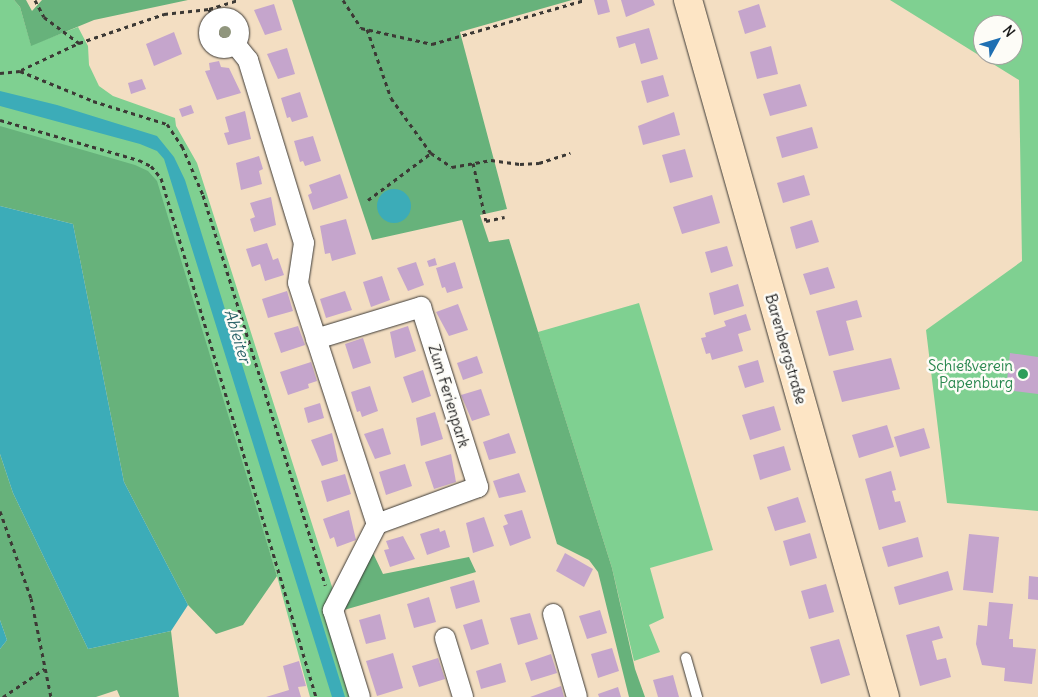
<!DOCTYPE html>
<meta charset="utf-8">
<style>
body{margin:0}
#map{position:relative;width:1038px;height:697px;overflow:hidden;background:#f3dec2;font-family:Delius,sans-serif}
div>[style]{position:absolute}
.green>*{inset:0;background:#7fd091}
.forest>*{inset:0;background:#67b27b}
.water>*{inset:0;background:#3cacb8}
.round{border-radius:50%}
.building>*{inset:0;background:#c5a5cc}
.path>*{height:3px;margin-top:-1.5px;transform-origin:0;background:repeating-linear-gradient(90deg,#3c3935 0 4px,transparent 0 8px)}
.roads{filter:drop-shadow(0 0 1px #3c3935) drop-shadow(0 0 1px #3c3935)}
.lane>*{height:10px;margin:-5px;padding:0 5px;transform-origin:5px;border-radius:5px;background:#fff}
.street>*{height:20px;margin:-10px;padding:0 10px;transform-origin:10px;border-radius:10px;background:#fff}
.street>.ring{margin:-10px;padding:0;box-sizing:content-box;background:none;border:20px solid #fff;border-radius:50%}
.secondary>*{height:28px;margin:-14px;padding:0 14px;transform-origin:14px;border-radius:14px;background:#fde5c5}
.trees>*{width:12px;height:12px;margin:-6px;border-radius:50%;background:#90967d}
.dots>*{width:14px;height:14px;translate:-50% -50%;box-sizing:border-box;border:2px solid #fdfcf7;border-radius:50%}
span{translate:-50% -50%;white-space:nowrap;text-align:center;line-height:1.15;-webkit-text-stroke:5px #fdfcf7;paint-order:stroke}
.street-label{font-size:15px;color:#1c1c1c}
.leisure-label{font-size:15px;color:#27864d}
.right{translate:-100% -50%;text-align:right}
.water-label{font-size:16px;color:#2c646a;font-style:italic}
.north{position:absolute;left:973px;top:15px;width:50px;height:50px;box-sizing:border-box;background:#fdfcf7;border:1px solid #a3a29f;border-radius:50%;rotate:51deg;font-size:14px;font-weight:700;line-height:20px;text-align:center;color:#1c1c1c}
.north::after{content:'';display:block;margin:auto;width:18px;height:22px;background:#1f6fb2;clip-path:polygon(50% 0,100% 100%,50% 72%,0 100%)}
</style>
<div id="map">
<div class="green">
<i style="clip-path:polygon(0 0,14px 0,20px 7px,31px 45px,78px 27px,88px 46px,89px 65px,99px 86px,113px 96px,175px 118px,176px 126px,197px 163px,334px 593px,356px 697px,310px 697px,277px 576px,216px 382px,0 126px)"></i>
<i style="clip-path:polygon(evenodd,890px 0,1038px 0,1038px 511px,947px 503px,926px 330px,1022px 261px,1019px 80px,890px 0,983px 25px,1013px 25px,1013px 55px,983px 55px,983px 25px)"></i>
<i style="clip-path:polygon(639px 303px,713px 550px,650px 568px,664px 618px,649px 625px,660px 652px,634px 661px,612px 568px,538px 332px)"></i>
</div>
<div class="forest">
<i style="clip-path:polygon(14px 0,26px 0,32px 11px,42px 0,188px 0,94px 20px,31px 46px,20px 7px)"></i>
<i style="clip-path:polygon(292px 0,572px 0,460px 32px,507px 209px,480px 215px,489px 242px,509px 239px,612px 568px,635px 669px,645px 697px,629px 697px,598px 572px,589px 560px,557px 544px,462px 220px,372px 240px)"></i>
<i style="clip-path:polygon(0 126px,135px 165px,148px 171px,157px 181px,277px 576px,243px 625px,216px 634px,188px 605px,124px 482px,73px 224px,0 206px)"></i>
<i style="clip-path:polygon(0 454px,13px 493px,88px 649px,171px 631px,179px 697px,120px 697px,117px 690px,96px 697px,0 697px,0 649px,7px 640px,0 620px)"></i>
<i style="clip-path:polygon(372px 551px,383px 574px,469px 557px,476px 572px,344px 610px)"></i>
</div>
<div class="water">
<i style="clip-path:polygon(0 91px,57px 105px,157px 136px,174px 157px,185px 180px,345px 697px,332px 697px,164px 159px,157px 151px,140px 144px,0 106px)"></i>
<i class="round" style="left:377px;top:189px;width:34px;height:34px"></i>
<i style="clip-path:polygon(0 206px,73px 224px,124px 482px,188px 605px,171px 631px,88px 649px,13px 493px,0 454px)"></i>
<i style="clip-path:polygon(0 620px,7px 640px,0 649px)"></i>
</div>
<div class="building">
<i style="clip-path:polygon(594px 0,607px 0,610px 12px,598px 15px)"></i>
<i style="clip-path:polygon(621px 0,653px 0,655px 5px,626px 17px)"></i>
<i style="clip-path:polygon(274px 4px,282px 30px,265px 35px,254px 10px)"></i>
<i style="clip-path:polygon(759px 4px,766px 27px,745px 34px,738px 11px)"></i>
<i style="clip-path:polygon(649px 28px,658px 59px,641px 64px,635px 43px,619px 48px,616px 37px)"></i>
<i style="clip-path:polygon(174px 32px,182px 54px,154px 66px,146px 44px)"></i>
<i style="clip-path:polygon(771px 46px,778px 74px,757px 79px,750px 52px)"></i>
<i style="clip-path:polygon(287px 48px,295px 74px,278px 79px,267px 54px)"></i>
<i style="clip-path:polygon(219px 61px,221px 67px,229px 68px,241px 93px,217px 100px,205px 71px,210px 70px,209px 63px)"></i>
<i style="clip-path:polygon(663px 75px,669px 96px,647px 103px,641px 81px)"></i>
<i style="clip-path:polygon(142px 79px,146px 89px,131px 94px,128px 83px)"></i>
<i style="clip-path:polygon(800px 84px,807px 106px,770px 116px,763px 94px)"></i>
<i style="clip-path:polygon(300px 92px,308px 117px,292px 122px,290px 117px,287px 118px,281px 98px)"></i>
<i style="clip-path:polygon(191px 105px,194px 113px,182px 117px,179px 109px)"></i>
<i style="clip-path:polygon(245px 111px,251px 139px,228px 145px,224px 133px,229px 132px,225px 117px)"></i>
<i style="clip-path:polygon(674px 112px,680px 135px,643px 145px,638px 126px)"></i>
<i style="clip-path:polygon(812px 127px,818px 148px,782px 158px,776px 137px)"></i>
<i style="clip-path:polygon(313px 136px,321px 161px,305px 166px,303px 161px,300px 162px,294px 141px)"></i>
<i style="clip-path:polygon(685px 149px,693px 177px,670px 183px,662px 155px)"></i>
<i style="clip-path:polygon(259px 156px,263px 169px,259px 171px,262px 184px,241px 190px,236px 163px)"></i>
<i style="clip-path:polygon(340px 174px,348px 198px,313px 210px,308px 195px,312px 193px,309px 185px)"></i>
<i style="clip-path:polygon(804px 175px,810px 195px,783px 203px,777px 183px)"></i>
<i style="clip-path:polygon(712px 195px,720px 223px,682px 234px,673px 207px)"></i>
<i style="clip-path:polygon(271px 197px,276px 225px,254px 232px,250px 219px,255px 217px,250px 203px)"></i>
<i style="clip-path:polygon(346px 219px,356px 254px,332px 261px,330px 253px,325px 254px,320px 226px)"></i>
<i style="clip-path:polygon(812px 220px,819px 242px,796px 249px,790px 227px)"></i>
<i style="clip-path:polygon(267px 243px,273px 260px,278px 258px,284px 275px,265px 281px,260px 264px,252px 267px,246px 249px)"></i>
<i style="clip-path:polygon(727px 246px,733px 266px,711px 273px,705px 252px)"></i>
<i style="clip-path:polygon(435px 258px,437px 265px,429px 267px,427px 261px)"></i>
<i style="clip-path:polygon(416px 262px,424px 285px,408px 291px,397px 268px)"></i>
<i style="clip-path:polygon(455px 262px,463px 288px,447px 293px,445px 287px,442px 288px,436px 268px)"></i>
<i style="clip-path:polygon(828px 267px,835px 288px,810px 295px,803px 274px)"></i>
<i style="clip-path:polygon(382px 276px,390px 300px,371px 307px,363px 282px)"></i>
<i style="clip-path:polygon(738px 284px,744px 306px,714px 315px,709px 293px)"></i>
<i style="clip-path:polygon(287px 291px,293px 311px,268px 318px,262px 299px)"></i>
<i style="clip-path:polygon(345px 291px,352px 310px,326px 318px,320px 299px)"></i>
<i style="clip-path:polygon(857px 300px,862px 317px,846px 321px,854px 350px,829px 356px,816px 311px)"></i>
<i style="clip-path:polygon(458px 304px,468px 330px,449px 336px,436px 312px)"></i>
<i style="clip-path:polygon(746px 314px,751px 330px,738px 334px,743px 351px,712px 360px,710px 353px,706px 354px,701px 338px,706px 337px,705px 333px,726px 326px,724px 321px)"></i>
<i style="clip-path:polygon(298px 326px,305px 345px,281px 353px,274px 333px)"></i>
<i style="clip-path:polygon(408px 326px,416px 351px,395px 358px,390px 332px)"></i>
<i style="clip-path:polygon(363px 338px,371px 363px,353px 369px,345px 344px)"></i>
<i style="clip-path:polygon(1010px 353px,1038px 357px,1038px 394px,1006px 390px)"></i>
<i style="clip-path:polygon(477px 356px,483px 373px,463px 380px,457px 363px)"></i>
<i style="clip-path:polygon(891px 358px,900px 389px,842px 402px,833px 371px)"></i>
<i style="clip-path:polygon(758px 360px,764px 382px,745px 388px,738px 366px)"></i>
<i style="clip-path:polygon(311px 362px,317px 381px,308px 384px,309px 388px,288px 395px,280px 372px)"></i>
<i style="clip-path:polygon(423px 370px,431px 396px,412px 403px,403px 377px)"></i>
<i style="clip-path:polygon(370px 386px,378px 411px,362px 417px,360px 411px,357px 412px,351px 392px)"></i>
<i style="clip-path:polygon(481px 389px,490px 415px,472px 421px,461px 395px)"></i>
<i style="clip-path:polygon(320px 403px,324px 418px,308px 423px,304px 408px)"></i>
<i style="clip-path:polygon(774px 406px,781px 430px,750px 440px,742px 415px)"></i>
<i style="clip-path:polygon(435px 412px,443px 439px,421px 446px,416px 418px)"></i>
<i style="clip-path:polygon(887px 425px,894px 447px,859px 458px,852px 435px)"></i>
<i style="clip-path:polygon(383px 428px,391px 454px,375px 459px,364px 434px)"></i>
<i style="clip-path:polygon(924px 428px,930px 448px,900px 457px,894px 437px)"></i>
<i style="clip-path:polygon(332px 433px,338px 461px,322px 466px,311px 440px)"></i>
<i style="clip-path:polygon(509px 433px,516px 453px,489px 460px,483px 442px)"></i>
<i style="clip-path:polygon(784px 446px,791px 470px,760px 480px,753px 455px)"></i>
<i style="clip-path:polygon(451px 454px,456px 482px,434px 489px,425px 462px)"></i>
<i style="clip-path:polygon(405px 464px,412px 486px,386px 495px,379px 472px)"></i>
<i style="clip-path:polygon(891px 471px,896px 490px,892px 491px,895px 502px,900px 501px,906px 522px,879px 530px,865px 479px)"></i>
<i style="clip-path:polygon(519px 473px,526px 492px,499px 498px,493px 481px)"></i>
<i style="clip-path:polygon(345px 474px,351px 494px,327px 502px,321px 481px)"></i>
<i style="clip-path:polygon(798px 497px,806px 522px,775px 531px,767px 507px)"></i>
<i style="clip-path:polygon(349px 510px,356px 540px,337px 547px,334px 537px,330px 539px,323px 519px)"></i>
<i style="clip-path:polygon(522px 510px,531px 538px,510px 546px,503px 526px,508px 524px,504px 515px)"></i>
<i style="clip-path:polygon(484px 517px,494px 546px,473px 553px,466px 523px)"></i>
<i style="clip-path:polygon(439px 528px,440px 532px,445px 530px,450px 547px,427px 555px,420px 534px)"></i>
<i style="clip-path:polygon(810px 533px,817px 558px,790px 566px,783px 541px)"></i>
<i style="clip-path:polygon(969px 534px,999px 537px,993px 593px,963px 590px)"></i>
<i style="clip-path:polygon(403px 536px,415px 559px,390px 567px,384px 550px,389px 549px,386px 541px)"></i>
<i style="clip-path:polygon(918px 537px,923px 557px,888px 567px,882px 547px)"></i>
<i style="clip-path:polygon(565px 553px,593px 569px,584px 587px,556px 571px)"></i>
<i style="clip-path:polygon(948px 571px,953px 590px,899px 605px,894px 587px)"></i>
<i style="clip-path:polygon(1029px 576px,1038px 577px,1038px 600px,1028px 599px)"></i>
<i style="clip-path:polygon(474px 580px,480px 602px,456px 609px,450px 587px)"></i>
<i style="clip-path:polygon(826px 584px,834px 612px,809px 619px,801px 591px)"></i>
<i style="clip-path:polygon(429px 597px,436px 622px,414px 628px,407px 604px)"></i>
<i style="clip-path:polygon(989px 602px,1013px 604px,1009px 639px,1013px 639px,1013px 647px,1036px 649px,1032px 684px,1004px 681px,1005px 668px,982px 665px,976px 644px,978px 625px,987px 626px)"></i>
<i style="clip-path:polygon(600px 610px,607px 633px,587px 639px,579px 616px)"></i>
<i style="clip-path:polygon(530px 613px,538px 639px,518px 645px,510px 618px)"></i>
<i style="clip-path:polygon(380px 614px,386px 639px,366px 644px,359px 620px)"></i>
<i style="clip-path:polygon(482px 619px,489px 644px,471px 650px,463px 625px)"></i>
<i style="clip-path:polygon(939px 626px,943px 638px,932px 641px,937px 660px,946px 658px,951px 677px,920px 686px,906px 635px)"></i>
<i style="clip-path:polygon(839px 639px,850px 675px,821px 684px,810px 647px)"></i>
<i style="clip-path:polygon(612px 648px,619px 671px,598px 678px,591px 654px)"></i>
<i style="clip-path:polygon(393px 653px,403px 688px,377px 696px,366px 661px)"></i>
<i style="clip-path:polygon(551px 654px,557px 673px,531px 681px,525px 663px)"></i>
<i style="clip-path:polygon(438px 658px,445px 679px,419px 687px,412px 666px)"></i>
<i style="clip-path:polygon(299px 661px,306px 686px,298px 687px,301px 697px,266px 697px,289px 690px,283px 666px)"></i>
<i style="clip-path:polygon(501px 663px,506px 682px,481px 689px,476px 671px)"></i>
<i style="clip-path:polygon(673px 675px,679px 697px,658px 697px,653px 680px)"></i>
<i style="clip-path:polygon(561px 686px,564px 697px,530px 697px)"></i>
<i style="clip-path:polygon(618px 687px,621px 697px,599px 697px,598px 694px)"></i>
</div>
<div class="path">
<i style="left:35px;top:0;width:19px;rotate:62deg"></i>
<i style="left:44px;top:17px;width:44px;rotate:36.6deg"></i>
<i style="left:343px;top:0;width:33px;rotate:57deg"></i>
<i style="left:361px;top:28px;width:73px;rotate:12.7deg"></i>
<i style="left:432px;top:44px;width:158px;rotate:-16.1deg"></i>
<i style="left:209px;top:9px;width:31px;rotate:-17deg"></i>
<i style="left:367px;top:29px;width:73px;rotate:70.8deg"></i>
<i style="left:391px;top:98px;width:68px;rotate:54deg"></i>
<i style="left:431px;top:153px;width:25px;rotate:34deg"></i>
<i style="left:452px;top:167px;width:40px;rotate:-10deg"></i>
<i style="left:491px;top:160px;width:29px;rotate:8deg"></i>
<i style="left:520px;top:164px;width:19px;rotate:-3deg"></i>
<i style="left:539px;top:163px;width:33px;rotate:-18deg"></i>
<i style="left:21px;top:70px;width:64px;rotate:-25deg"></i>
<i style="left:79px;top:43px;width:90px;rotate:-18.8deg"></i>
<i style="left:164px;top:14px;width:45px;rotate:-6.3deg"></i>
<i style="left:209px;top:9px;width:14px;rotate:69deg"></i>
<i style="left:0;top:73px;width:20px;rotate:-6deg"></i>
<i style="left:20px;top:71px;width:79px;rotate:22.3deg"></i>
<i style="left:93px;top:101px;width:77px;rotate:17.3deg"></i>
<i style="left:167px;top:124px;width:27px;rotate:56deg"></i>
<i style="left:182px;top:146px;width:53px;rotate:66.8deg"></i>
<i style="left:203px;top:195px;width:409px;rotate:72.6deg"></i>
<i style="left:0;top:120px;width:145px;rotate:16.1deg"></i>
<i style="left:139px;top:160px;width:13px;rotate:27deg"></i>
<i style="left:151px;top:166px;width:16px;rotate:50deg"></i>
<i style="left:161px;top:178px;width:542px;rotate:73.37deg"></i>
<i style="left:473px;top:163px;width:59px;rotate:77.4deg"></i>
<i style="left:486px;top:221px;width:19px;rotate:-12deg"></i>
<i style="left:368px;top:200px;width:79px;rotate:-36.7deg"></i>
<i style="left:0;top:511px;width:92px;rotate:70.4deg"></i>
<i style="left:31px;top:598px;width:101px;rotate:78.6deg"></i>
<i style="left:3px;top:697px;width:50px;rotate:-34.3deg"></i>
</div>
<div class="roads">
<div class="lane">
<i style="left:686px;top:658px;width:41px;rotate:74.2deg"></i>
</div>
<div class="street">
<i class="ring" style="left:209px;top:18px;width:10px;height:10px"></i>
<i style="left:235px;top:44px;width:21px;rotate:51deg"></i>
<i style="left:248px;top:60px;width:191px;rotate:73deg"></i>
<i style="left:304px;top:243px;width:40px;rotate:98.5deg"></i>
<i style="left:298px;top:283px;width:254px;rotate:71.9deg"></i>
<i style="left:377px;top:524px;width:97px;rotate:117.1deg"></i>
<i style="left:333px;top:610px;width:91px;rotate:72.8deg"></i>
<i style="left:316px;top:339px;width:110px;rotate:-16.9deg"></i>
<i style="left:421px;top:307px;width:189px;rotate:72.4deg"></i>
<i style="left:478px;top:487px;width:108px;rotate:159.9deg"></i>
<i style="left:553px;top:614px;width:86px;rotate:73.9deg"></i>
<i style="left:445px;top:638px;width:62px;rotate:73deg"></i>
</div>
<div class="secondary">
<i style="left:688px;top:0;width:724px;rotate:74.22deg"></i>
</div>
</div>
<div class="trees">
<i style="left:225px;top:32px"></i>
</div>
<div class="dots">
<i style="left:1023px;top:374px;background:#2e9e5b"></i>
</div>
<div class="street-label">
<span style="left:786px;top:349px;rotate:74deg">Barenbergstraße</span>
<span style="left:449px;top:396px;rotate:73deg">Zum Ferienpark</span>
</div>
<div class="leisure-label">
<span class="right" style="left:1013px;top:374px">Schießverein<br>Papenburg</span>
</div>
<div class="water-label">
<span style="left:238px;top:336px;rotate:73deg">Ableiter</span>
</div>
<div class="north">N</div>
</div>
